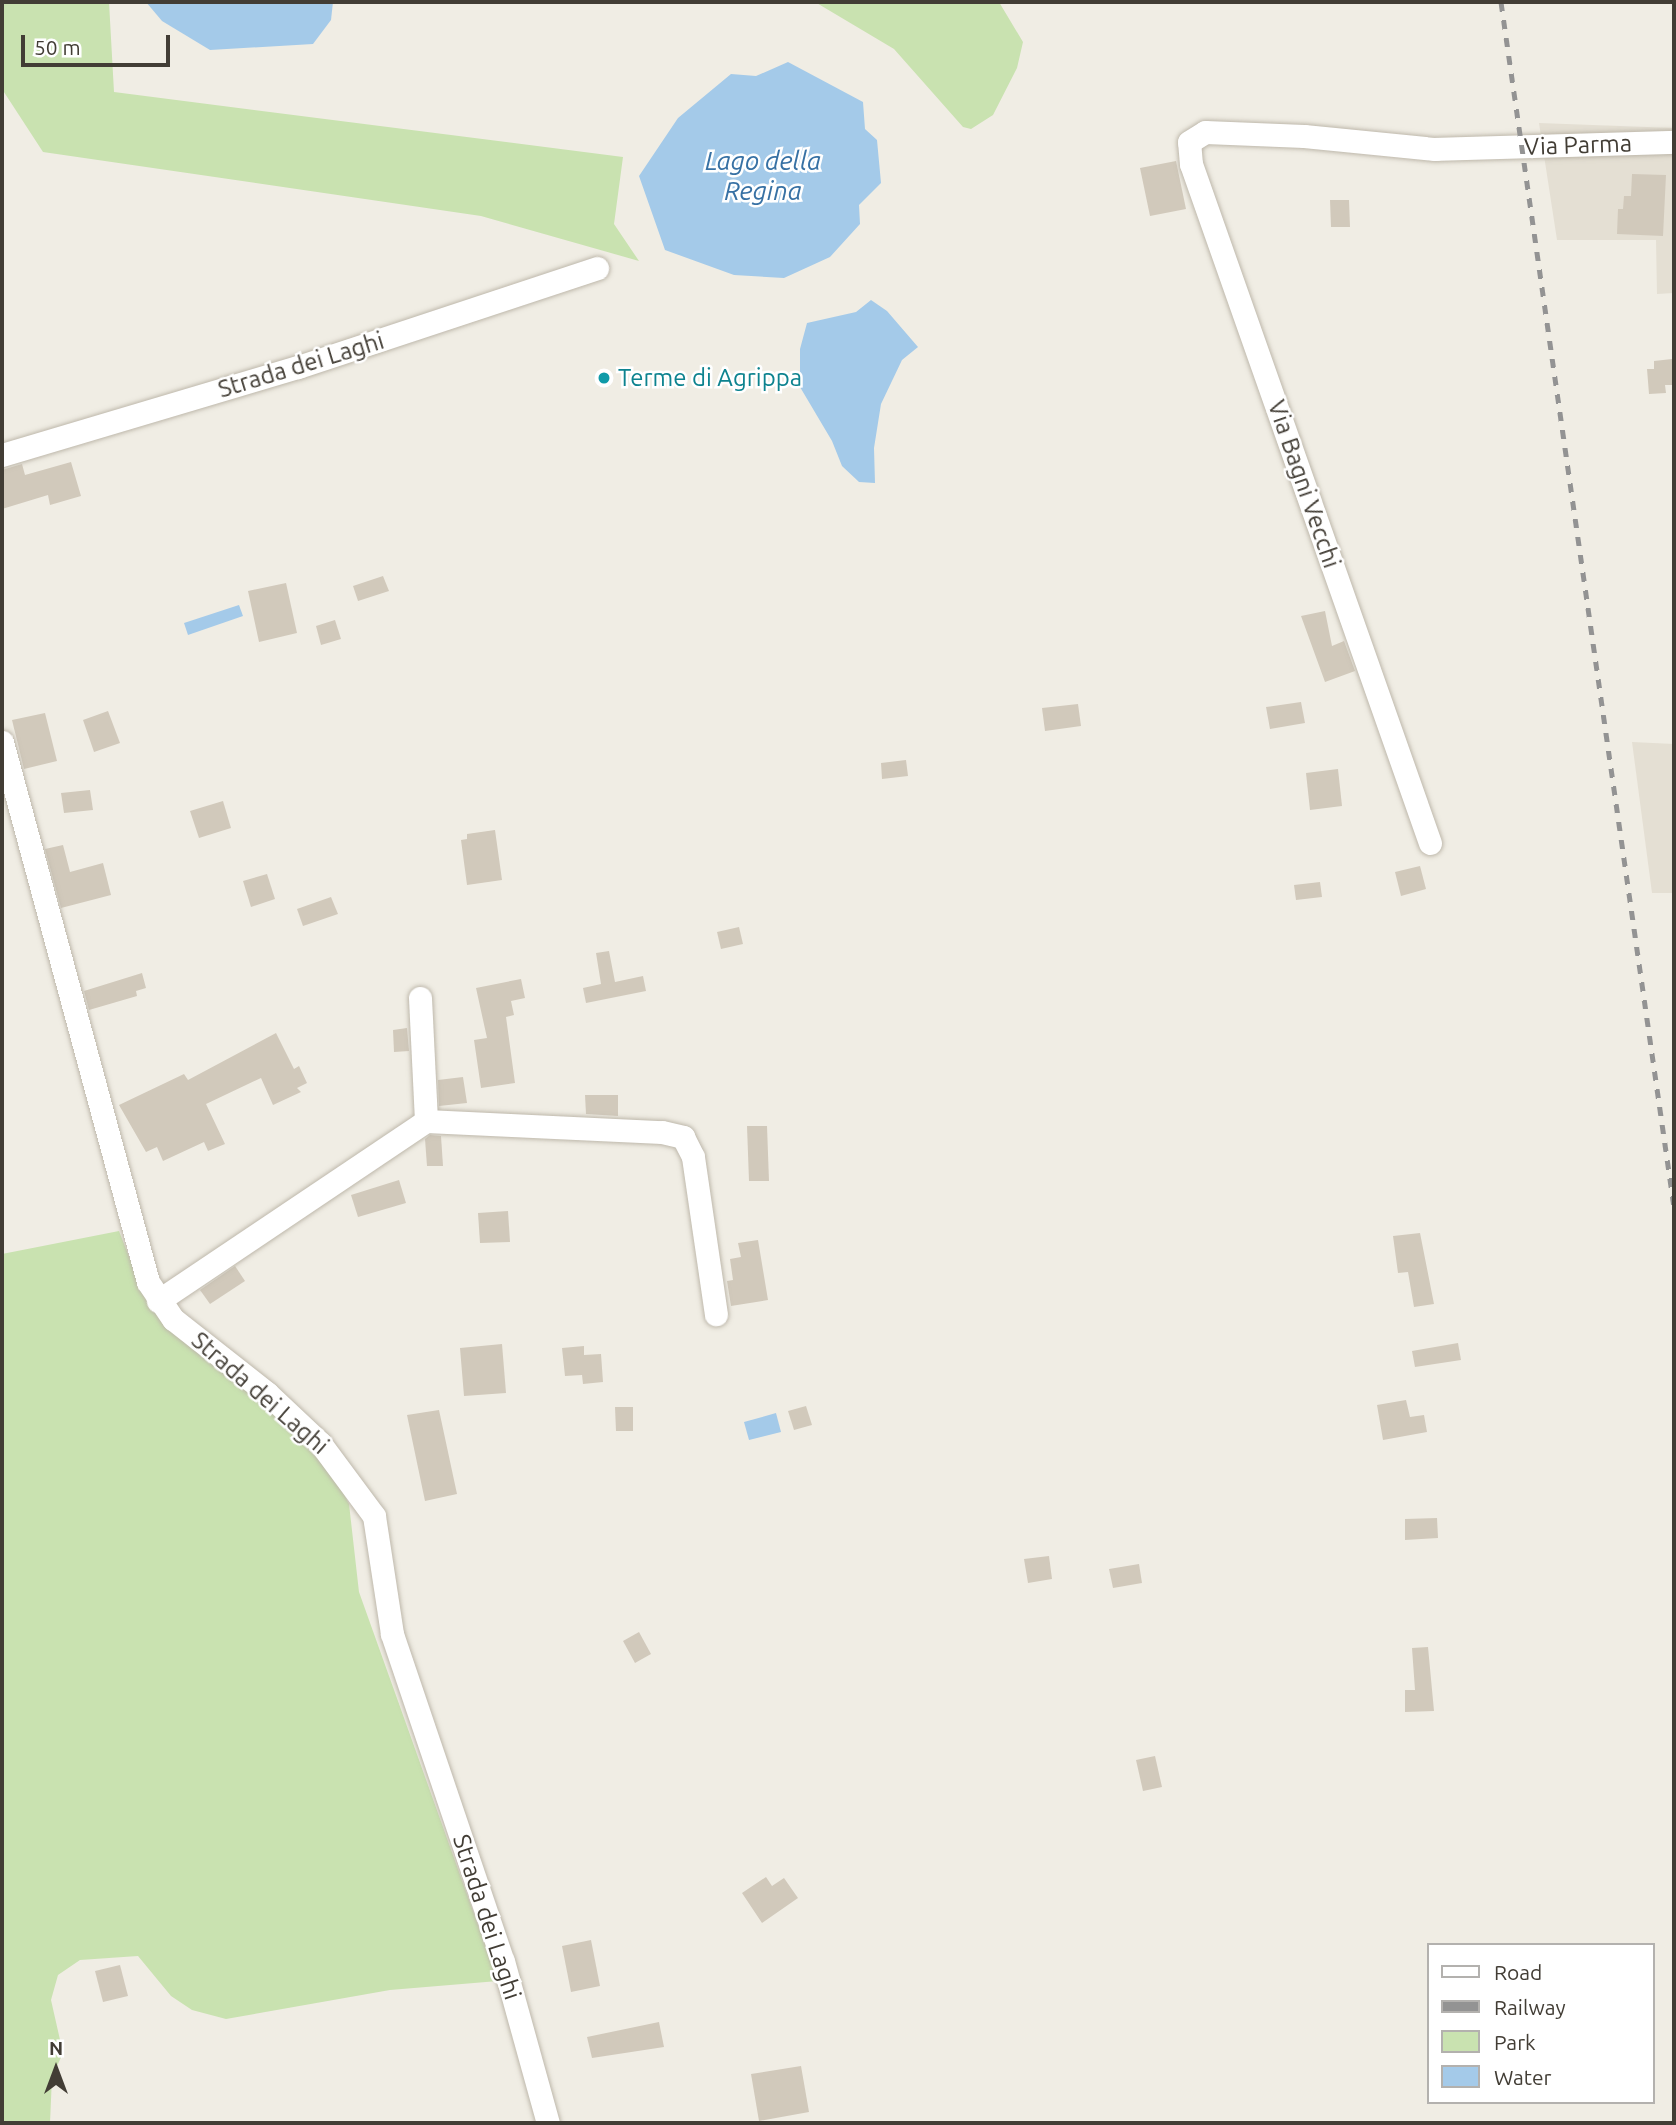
<!DOCTYPE html>
<html>
<head>
<meta charset="utf-8">
<style>
	body { margin:0 }
	#map { position:relative; width:1676px; height:2125px; overflow:hidden; background:#f0ede4; font-family:Ubuntu,sans-serif }
	div>[style] { position:absolute }
	[style*='--x'] { left:calc(var(--x)*1px); top:calc(var(--y)*1px); width:calc(var(--w)*1px); rotate:calc(var(--a)*1deg) }
	.residential>* { inset:0; background:#e4dfd3 }
	.green>* { inset:0; background:#c9e2b0 }
	.water>* { inset:0; background:#a4cae9 }
	.building>* { inset:0; background:#d1c9bb }
	.roads { filter:drop-shadow(0 0 2px #beb8ab) drop-shadow(0 0 2px #beb8ab) }
	.minor>* { height:23px; margin:-11.5px; padding:0 11.5px; transform-origin:11.5px; border-radius:11.5px; background:#fff }
	.rail>* { height:5px; margin-top:-2.5px; transform-origin:0; background:repeating-linear-gradient(90deg,#939393 0 9px,transparent 0 18px) }
	.dots>* { width:19px; height:19px; translate:-50% -50%; box-sizing:border-box; border:4px solid #fff; border-radius:50% }
	span { translate:-50% -50%; white-space:nowrap; text-align:center; line-height:1.15; -webkit-text-stroke:5px #fff; paint-order:stroke }
	.street-label { font-size:24px; color:#423d35 }
	.culture-label { font-size:24px; color:#0d838f }
	.left { translate:0 -50%; text-align:left }
	.water-label { font-size:26px; color:#3771a4; font-style:italic }
	.frame { position:absolute; inset:0; border:4px solid #423d35; pointer-events:none }
	.legend { position:absolute; left:1427px; top:1943px; width:228px; height:161px; box-sizing:border-box; background:#fff; border:2px solid #b3b1ae; margin:0; padding:9px 12px; list-style:none; font-size:21px; color:#423d35 }
	.legend li { display:flex; align-items:center; gap:14px; height:35px }
	.legend b { width:35px; border:2px solid #b3b1ae }
	.north { position:absolute; left:21px; top:2034px; width:70px; height:70px; -webkit-text-stroke:5px #fff; paint-order:stroke; rotate:0deg; font-size:19px; font-weight:700; line-height:28px; text-align:center; color:#423d35 }
	.north::after { content:''; display:block; margin:auto; width:24px; height:32px; background:#423d35; clip-path:polygon(50% 0,100% 100%,50% 72%,0 100%) }
	.scale { position:absolute; left:21px; top:35px; width:149px; height:32px; box-sizing:border-box; border:4px solid #423d35; border-top:0; padding-left:9px; font-size:21px; line-height:24px; white-space:nowrap; color:#423d35; -webkit-text-stroke:5px #fff; paint-order:stroke }
</style>
</head>
<body>
<div id="map">
	<div class="residential">
		<div style="clip-path:polygon(1539px 123px,1674px 128px,1674px 293px,1657px 294px,1656px 240px,1557px 240px)"></div>
		<div style="clip-path:polygon(1632px 742px,1674px 744px,1674px 893px,1652px 893px)"></div>
	</div>
	<div class="green">
		<div style="clip-path:polygon(2px 2px,109px 2px,114px 92px,623px 157px,614px 224px,639px 261px,481px 216px,43px 152px,2px 89px)"></div>
		<div style="clip-path:polygon(815px 2px,999px 2px,1023px 42px,1017px 68px,993px 115px,971px 129px,963px 127px,894px 49px)"></div>
		<div style="clip-path:polygon(119px 1231px,146px 1300px,292px 1430px,337px 1481px,349px 1504px,359px 1592px,498px 1981px,390px 1990px,226px 2019px,192px 2010px,171px 1996px,138px 1956px,80px 1960px,58px 1975px,51px 2000px,63px 2053px,52px 2077px,50px 2123px,2px 2123px,2px 1254px)"></div>
	</div>
	<div class="water">
		<div style="clip-path:polygon(146px 2px,333px 2px,331px 20px,313px 44px,210px 50px,162px 21px)"></div>
		<div style="clip-path:polygon(788px 62px,863px 102px,865px 129px,877px 140px,881px 183px,859px 205px,860px 224px,830px 257px,784px 278px,734px 275px,665px 250px,639px 176px,678px 118px,731px 74px,756px 76px)"></div>
		<div style="clip-path:polygon(871px 300px,887px 311px,918px 347px,902px 360px,881px 404px,874px 448px,875px 483px,859px 482px,842px 466px,832px 441px,800px 387px,800px 349px,807px 323px,856px 312px)"></div>
		<div style="clip-path:polygon(239px 605px,243px 616px,188px 635px,184px 623px)"></div>
		<div style="clip-path:polygon(776px 1413px,781px 1432px,749px 1440px,744px 1422px)"></div>
	</div>
	<div class="building">
		<div style="clip-path:polygon(1176px 161px,1186px 209px,1150px 216px,1140px 168px)"></div>
		<div style="clip-path:polygon(1632px 174px,1666px 175px,1663px 236px,1617px 234px,1618px 209px,1623px 209px,1624px 196px,1631px 196px)"></div>
		<div style="clip-path:polygon(1330px 200px,1349px 200px,1350px 227px,1331px 227px)"></div>
		<div style="clip-path:polygon(1672px 359px,1674px 385px,1665px 385px,1666px 393px,1649px 394px,1647px 369px,1654px 369px,1654px 361px)"></div>
		<div style="clip-path:polygon(71px 462px,81px 496px,50px 505px,48px 495px,2px 509px,2px 470px,22px 464px,25px 475px)"></div>
		<div style="clip-path:polygon(383px 576px,389px 591px,358px 601px,353px 586px)"></div>
		<div style="clip-path:polygon(286px 583px,297px 633px,259px 642px,248px 591px)"></div>
		<div style="clip-path:polygon(1325px 611px,1332px 646px,1344px 641px,1355px 671px,1325px 682px,1301px 616px)"></div>
		<div style="clip-path:polygon(335px 620px,341px 639px,321px 645px,316px 626px)"></div>
		<div style="clip-path:polygon(1301px 702px,1305px 723px,1270px 729px,1266px 707px)"></div>
		<div style="clip-path:polygon(1078px 704px,1081px 726px,1045px 731px,1042px 708px)"></div>
		<div style="clip-path:polygon(108px 711px,120px 743px,94px 752px,83px 720px)"></div>
		<div style="clip-path:polygon(45px 713px,57px 761px,24px 769px,12px 720px)"></div>
		<div style="clip-path:polygon(906px 760px,908px 776px,882px 779px,881px 763px)"></div>
		<div style="clip-path:polygon(1338px 769px,1342px 806px,1310px 810px,1306px 773px)"></div>
		<div style="clip-path:polygon(90px 790px,93px 810px,64px 813px,61px 793px)"></div>
		<div style="clip-path:polygon(223px 801px,231px 828px,199px 838px,190px 811px)"></div>
		<div style="clip-path:polygon(495px 830px,502px 880px,467px 885px,461px 840px,467px 839px,467px 834px)"></div>
		<div style="clip-path:polygon(63px 845px,70px 872px,103px 863px,111px 895px,61px 908px,45px 849px)"></div>
		<div style="clip-path:polygon(1420px 866px,1426px 889px,1401px 896px,1395px 872px)"></div>
		<div style="clip-path:polygon(267px 874px,275px 899px,251px 907px,243px 881px)"></div>
		<div style="clip-path:polygon(1320px 882px,1322px 897px,1296px 900px,1294px 885px)"></div>
		<div style="clip-path:polygon(331px 897px,338px 914px,303px 926px,297px 909px)"></div>
		<div style="clip-path:polygon(739px 927px,743px 944px,721px 949px,717px 932px)"></div>
		<div style="clip-path:polygon(609px 951px,615px 982px,643px 976px,646px 991px,586px 1003px,583px 988px,601px 984px,596px 953px)"></div>
		<div style="clip-path:polygon(142px 973px,146px 988px,136px 991px,137px 996px,89px 1010px,84px 991px)"></div>
		<div style="clip-path:polygon(521px 979px,525px 998px,511px 1001px,514px 1015px,506px 1017px,515px 1083px,481px 1088px,474px 1040px,487px 1038px,476px 988px)"></div>
		<div style="clip-path:polygon(407px 1028px,409px 1051px,394px 1052px,393px 1030px)"></div>
		<div style="clip-path:polygon(276px 1033px,294px 1069px,299px 1066px,307px 1083px,297px 1088px,301px 1092px,273px 1105px,261px 1078px,206px 1104px,225px 1144px,208px 1151px,204px 1142px,163px 1161px,157px 1147px,146px 1152px,119px 1105px,184px 1074px,188px 1080px)"></div>
		<div style="clip-path:polygon(463px 1077px,467px 1103px,439px 1106px,438px 1080px)"></div>
		<div style="clip-path:polygon(585px 1095px,618px 1095px,618px 1116px,586px 1114px)"></div>
		<div style="clip-path:polygon(747px 1126px,767px 1126px,769px 1181px,749px 1181px)"></div>
		<div style="clip-path:polygon(430px 1135px,441px 1136px,443px 1166px,427px 1166px,425px 1139px)"></div>
		<div style="clip-path:polygon(399px 1180px,406px 1203px,358px 1217px,351px 1195px)"></div>
		<div style="clip-path:polygon(508px 1211px,510px 1242px,480px 1243px,478px 1213px)"></div>
		<div style="clip-path:polygon(1420px 1233px,1434px 1304px,1414px 1307px,1408px 1272px,1398px 1273px,1393px 1236px)"></div>
		<div style="clip-path:polygon(758px 1240px,768px 1300px,731px 1306px,727px 1281px,733px 1280px,730px 1259px,741px 1257px,738px 1243px)"></div>
		<div style="clip-path:polygon(235px 1266px,245px 1281px,210px 1304px,200px 1290px)"></div>
		<div style="clip-path:polygon(1458px 1343px,1461px 1360px,1415px 1367px,1412px 1351px)"></div>
		<div style="clip-path:polygon(502px 1344px,506px 1393px,464px 1396px,460px 1348px)"></div>
		<div style="clip-path:polygon(584px 1346px,584px 1355px,601px 1354px,603px 1382px,583px 1384px,582px 1375px,565px 1376px,562px 1348px)"></div>
		<div style="clip-path:polygon(1406px 1400px,1410px 1417px,1424px 1415px,1427px 1432px,1383px 1440px,1377px 1405px)"></div>
		<div style="clip-path:polygon(806px 1406px,812px 1425px,794px 1430px,788px 1411px)"></div>
		<div style="clip-path:polygon(615px 1407px,633px 1407px,633px 1431px,616px 1431px)"></div>
		<div style="clip-path:polygon(439px 1410px,457px 1494px,425px 1501px,407px 1415px)"></div>
		<div style="clip-path:polygon(1437px 1518px,1438px 1538px,1405px 1540px,1405px 1519px)"></div>
		<div style="clip-path:polygon(1049px 1556px,1052px 1579px,1028px 1583px,1024px 1559px)"></div>
		<div style="clip-path:polygon(1139px 1564px,1142px 1583px,1113px 1588px,1109px 1569px)"></div>
		<div style="clip-path:polygon(639px 1632px,651px 1654px,635px 1663px,623px 1641px)"></div>
		<div style="clip-path:polygon(1428px 1647px,1434px 1711px,1405px 1712px,1405px 1690px,1415px 1690px,1412px 1648px)"></div>
		<div style="clip-path:polygon(1155px 1756px,1162px 1787px,1143px 1791px,1136px 1760px)"></div>
		<div style="clip-path:polygon(766px 1877px,772px 1886px,784px 1878px,798px 1898px,762px 1923px,742px 1893px)"></div>
		<div style="clip-path:polygon(591px 1940px,600px 1986px,571px 1992px,562px 1946px)"></div>
		<div style="clip-path:polygon(120px 1965px,128px 1996px,103px 2002px,95px 1971px)"></div>
		<div style="clip-path:polygon(659px 2022px,664px 2047px,592px 2058px,587px 2037px)"></div>
		<div style="clip-path:polygon(801px 2066px,809px 2112px,759px 2121px,751px 2074px)"></div>
	</div>
	<div class="roads">
		<div class="minor">
			<div style="--x:2;--y:455;--w:309;--a:-16.6"></div>
			<div style="--x:298;--y:367;--w:315;--a:-18.3"></div>
			<div style="--x:2;--y:742;--w:559;--a:74.87"></div>
			<div style="--x:148;--y:1282;--w:45;--a:56"></div>
			<div style="--x:173;--y:1319;--w:120;--a:38.2"></div>
			<div style="--x:267;--y:1393;--w:73;--a:43.3"></div>
			<div style="--x:320;--y:1443;--w:91;--a:53.5"></div>
			<div style="--x:374;--y:1516;--w:119;--a:81.3"></div>
			<div style="--x:392;--y:1634;--w:345;--a:71.3"></div>
			<div style="--x:503;--y:1961;--w:168;--a:74.5"></div>
			<div style="--x:1430;--y:843;--w:720;--a:-109.39"></div>
			<div style="--x:1191;--y:164;--w:22;--a:-95"></div>
			<div style="--x:1189;--y:142;--w:19;--a:-32"></div>
			<div style="--x:1205;--y:132;--w:99;--a:2.3"></div>
			<div style="--x:1304;--y:136;--w:132;--a:5.7"></div>
			<div style="--x:1435;--y:149;--w:239;--a:-1.7"></div>
			<div style="--x:420;--y:998;--w:123;--a:87.2"></div>
			<div style="--x:158;--y:1301;--w:323;--a:-33.9"></div>
			<div style="--x:426;--y:1121;--w:236;--a:2.7"></div>
			<div style="--x:662;--y:1132;--w:22;--a:13"></div>
			<div style="--x:683;--y:1137;--w:22;--a:63"></div>
			<div style="--x:693;--y:1157;--w:159;--a:81.7"></div>
		</div>
	</div>
	<div class="rail">
		<div style="--x:1501;--y:2;--w:1217;--a:81.83"></div>
	</div>
	<div class="dots">
		<div style="left:604px;top:378px;background:#0f9aa8"></div>
	</div>
	<div class="street-label">
		<span style="left:1578px;top:145px;rotate:-2deg">Via Parma</span>
		<span style="left:301px;top:365px;rotate:-17deg">Strada dei Laghi</span>
		<span style="left:1304px;top:484px;rotate:71deg">Via Bagni Vecchi</span>
		<span style="left:260px;top:1393px;rotate:41deg">Strada dei Laghi</span>
		<span style="left:487px;top:1917px;rotate:72deg">Strada dei Laghi</span>
	</div>
	<div class="culture-label">
		<span class="left" style="left:618px;top:378px">Terme di Agrippa</span>
	</div>
	<div class="water-label">
		<span style="left:763px;top:176px">Lago della<br>Regina</span>
	</div>
	<div class="frame"></div>
	<ul class="legend">
	<li><b style="height:9px;background:#fff"></b>Road</li>
	<li><b style="height:9px;background:#939393"></b>Railway</li>
	<li><b style="height:19px;background:#c9e2b0"></b>Park</li>
	<li><b style="height:19px;background:#a4cae9"></b>Water</li>
	</ul>
	<div class="north">N</div>
	<div class="scale">50 m</div>
</div>
</body>
</html>
